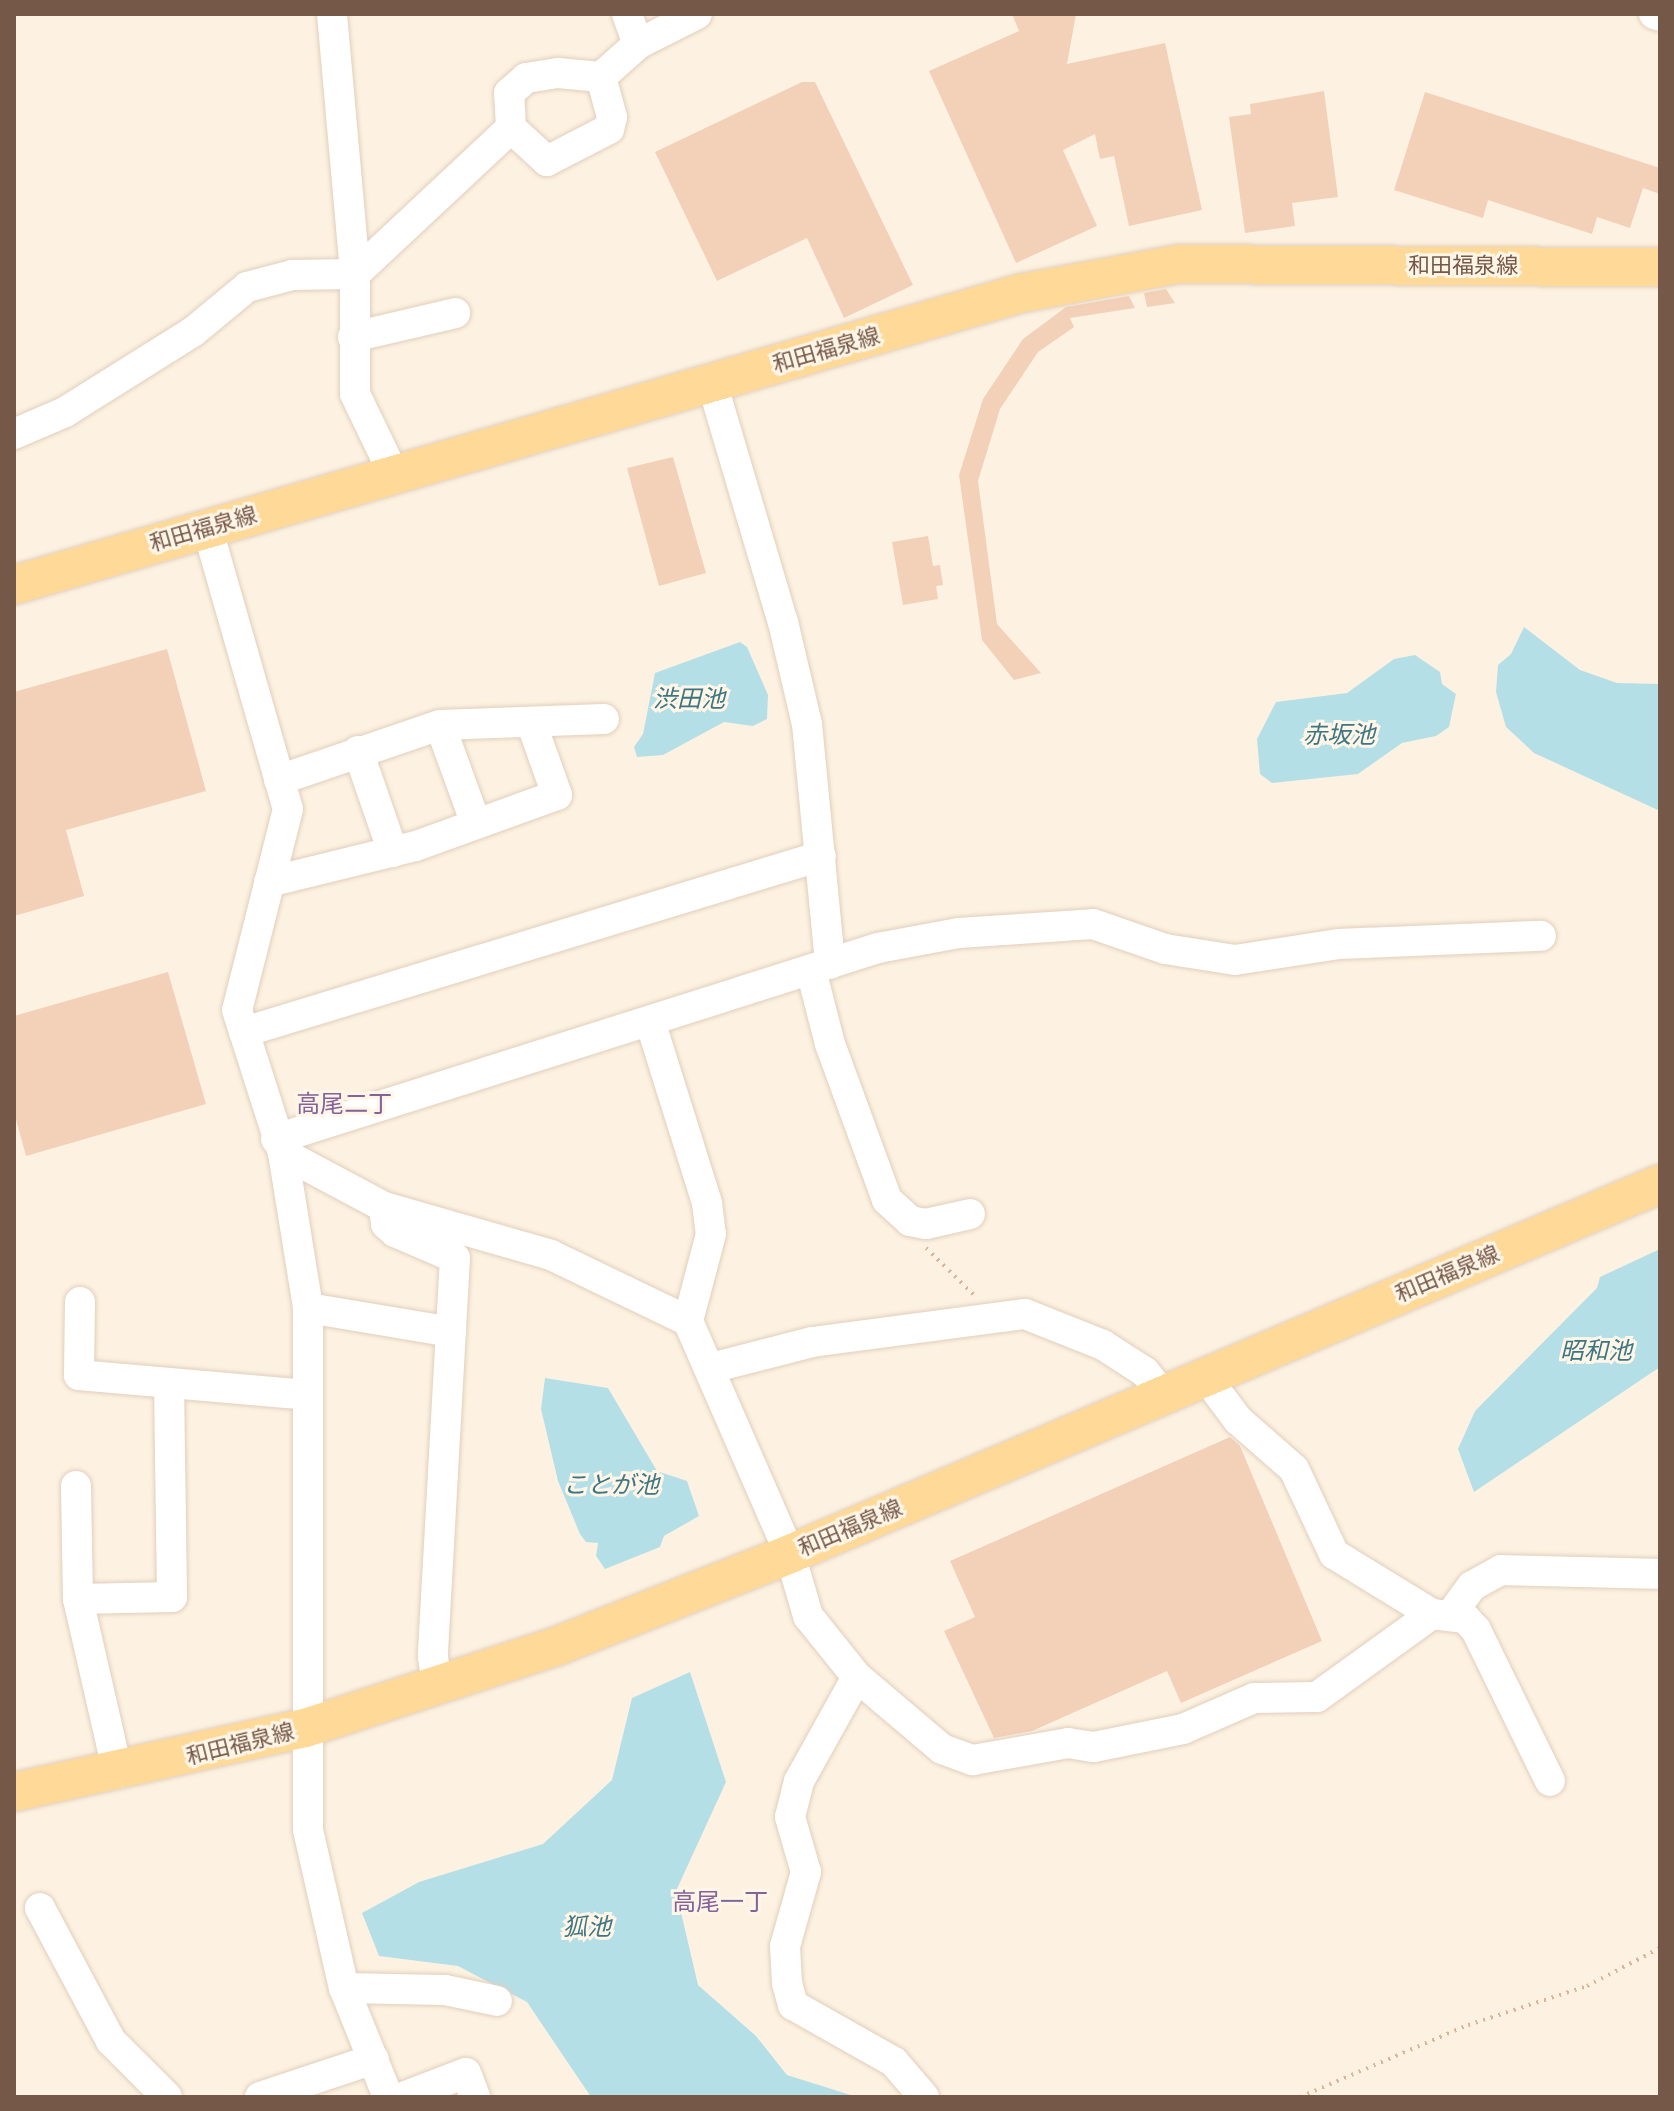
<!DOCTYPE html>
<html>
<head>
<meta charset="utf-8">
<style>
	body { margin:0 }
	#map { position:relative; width:1674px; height:2111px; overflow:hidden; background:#fdf2e1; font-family:"Fira Sans Condensed","Noto Sans JP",sans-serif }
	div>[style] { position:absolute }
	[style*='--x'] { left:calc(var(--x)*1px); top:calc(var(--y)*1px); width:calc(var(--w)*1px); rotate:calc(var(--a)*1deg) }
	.water>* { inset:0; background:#b5dfe7 }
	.building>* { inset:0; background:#f3d0b8 }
	.path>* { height:4px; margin-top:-2px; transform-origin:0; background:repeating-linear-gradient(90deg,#d8b49b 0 2px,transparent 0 8px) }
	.roads { filter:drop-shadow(0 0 2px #e1cfbd) drop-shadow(0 0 2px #e1cfbd) }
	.minor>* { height:30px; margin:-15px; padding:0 15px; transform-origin:15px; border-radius:15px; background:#fff }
	.major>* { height:38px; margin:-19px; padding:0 19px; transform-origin:19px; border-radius:19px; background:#fed997 }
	span { translate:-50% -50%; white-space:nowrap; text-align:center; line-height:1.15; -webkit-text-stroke:6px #fff6e8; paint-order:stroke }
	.street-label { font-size:22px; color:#755847 }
	.water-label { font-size:24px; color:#3d7682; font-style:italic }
	.neighbourhood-label { font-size:24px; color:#876299 }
	.frame { position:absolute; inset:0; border:16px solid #755847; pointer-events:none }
</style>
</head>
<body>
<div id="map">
	<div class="water">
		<div style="clip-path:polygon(1524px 627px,1580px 670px,1617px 683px,1660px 684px,1660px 811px,1534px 753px,1506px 727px,1496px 692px,1498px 665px,1511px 654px)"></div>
		<div style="clip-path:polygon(740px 642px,747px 647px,768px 695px,767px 719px,753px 726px,724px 722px,663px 755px,637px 757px,634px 747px,643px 734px,655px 673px)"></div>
		<div style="clip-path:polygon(1415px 655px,1440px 672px,1442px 684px,1456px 694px,1449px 727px,1436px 736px,1402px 743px,1358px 774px,1272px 783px,1260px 774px,1257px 739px,1276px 702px,1347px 693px,1394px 659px)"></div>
		<div style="clip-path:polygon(1660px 1249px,1660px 1367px,1474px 1492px,1458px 1449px,1475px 1411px,1597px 1288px,1600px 1277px)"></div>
		<div style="clip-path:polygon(545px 1378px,608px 1388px,657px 1471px,687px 1481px,699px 1516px,664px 1536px,660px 1547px,605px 1569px,596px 1556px,598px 1543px,586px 1542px,580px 1534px,558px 1481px,541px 1409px)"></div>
		<div style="clip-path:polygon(690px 1672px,726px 1782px,676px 1891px,698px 1985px,756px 2036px,787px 2075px,857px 2097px,591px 2097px,527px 2002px,458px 1966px,379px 1956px,362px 1913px,419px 1882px,543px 1844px,612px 1780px,632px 1698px)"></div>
	</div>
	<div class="building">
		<div style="clip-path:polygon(1012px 14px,1076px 14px,1067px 64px,1165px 43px,1202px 210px,1129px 226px,1114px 156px,1100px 159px,1095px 134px,1063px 150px,1097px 226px,1016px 263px,929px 71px,1019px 31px)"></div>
		<div style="clip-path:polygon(802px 82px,815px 82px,913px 285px,844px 318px,807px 238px,717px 281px,655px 152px)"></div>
		<div style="clip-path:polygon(1324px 91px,1338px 197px,1292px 203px,1295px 226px,1245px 233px,1229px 117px,1251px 114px,1250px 104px)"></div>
		<div style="clip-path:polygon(1425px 92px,1660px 168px,1660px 194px,1643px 188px,1630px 228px,1597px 217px,1592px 234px,1488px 200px,1483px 218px,1394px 190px)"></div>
		<div style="clip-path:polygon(1166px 289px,1175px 303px,1147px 307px,1144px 293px)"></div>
		<div style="clip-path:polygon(1129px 296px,1135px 308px,1070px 318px,1074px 327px,1038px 352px,1000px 409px,978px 481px,997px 624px,1041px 673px,1014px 680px,982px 640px,959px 475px,983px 399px,1023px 339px,1066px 307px)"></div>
		<div style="clip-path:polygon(673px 457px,706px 573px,659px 586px,627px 468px)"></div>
		<div style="clip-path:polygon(928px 536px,933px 566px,940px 565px,943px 585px,936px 586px,938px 599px,903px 605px,892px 542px)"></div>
		<div style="clip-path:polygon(167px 649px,206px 791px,66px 830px,84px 896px,14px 916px,14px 692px)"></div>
		<div style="clip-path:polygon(168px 972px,206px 1104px,26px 1156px,14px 1112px,14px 1016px)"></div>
		<div style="clip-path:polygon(1230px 1437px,1240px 1446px,1322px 1641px,1181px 1703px,1167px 1671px,1032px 1731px,994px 1738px,944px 1631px,975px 1617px,950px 1561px)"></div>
	</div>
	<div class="path">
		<div style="--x:926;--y:1248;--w:67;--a:44.4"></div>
		<div style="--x:1300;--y:2097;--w:183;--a:-23.2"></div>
		<div style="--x:1468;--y:2025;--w:125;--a:-18.1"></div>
		<div style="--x:1587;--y:1986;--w:82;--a:-27.5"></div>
	</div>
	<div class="roads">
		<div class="minor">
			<div style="--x:332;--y:14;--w:261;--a:84.9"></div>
			<div style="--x:355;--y:274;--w:120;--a:90"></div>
			<div style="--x:355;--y:394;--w:90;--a:64.3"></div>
			<div style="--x:627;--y:14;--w:32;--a:70"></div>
			<div style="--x:1654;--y:14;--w:6;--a:18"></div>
			<div style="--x:511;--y:128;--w:49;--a:42.5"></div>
			<div style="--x:547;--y:161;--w:70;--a:-27.3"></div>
			<div style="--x:609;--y:129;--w:12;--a:-76"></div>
			<div style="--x:612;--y:117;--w:41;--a:-105.4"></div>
			<div style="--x:353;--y:337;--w:105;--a:-13.2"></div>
			<div style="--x:712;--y:383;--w:249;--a:73.5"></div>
			<div style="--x:783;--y:622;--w:105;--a:76.8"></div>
			<div style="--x:807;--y:724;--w:241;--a:84.5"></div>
			<div style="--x:14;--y:434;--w:56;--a:-23.3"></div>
			<div style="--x:65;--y:412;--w:152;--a:-32.1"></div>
			<div style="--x:194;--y:331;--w:69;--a:-39.7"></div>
			<div style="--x:247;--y:287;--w:47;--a:-14.9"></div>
			<div style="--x:292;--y:275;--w:63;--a:-0.9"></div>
			<div style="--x:355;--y:274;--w:214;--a:-43.1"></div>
			<div style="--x:511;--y:128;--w:35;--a:-93"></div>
			<div style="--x:509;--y:93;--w:23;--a:-41"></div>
			<div style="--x:526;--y:78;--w:32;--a:-9"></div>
			<div style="--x:558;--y:73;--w:43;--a:5.3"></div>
			<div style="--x:601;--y:77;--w:50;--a:-41.7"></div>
			<div style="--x:638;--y:44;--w:66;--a:-27"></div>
			<div style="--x:207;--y:527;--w:293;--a:74"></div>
			<div style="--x:288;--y:809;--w:207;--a:104.2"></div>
			<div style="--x:237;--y:1010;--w:150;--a:72.2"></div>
			<div style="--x:283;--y:1153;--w:157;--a:80.8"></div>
			<div style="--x:308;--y:1308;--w:522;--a:90"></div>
			<div style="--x:308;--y:1830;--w:162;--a:77.2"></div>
			<div style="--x:344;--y:1988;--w:118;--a:68"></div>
			<div style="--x:440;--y:725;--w:105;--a:70"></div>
			<div style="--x:358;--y:751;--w:107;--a:70.9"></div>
			<div style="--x:279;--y:780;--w:170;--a:-18.9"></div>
			<div style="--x:440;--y:725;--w:164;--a:-2.1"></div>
			<div style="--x:269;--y:882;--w:151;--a:-13.8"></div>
			<div style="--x:416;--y:846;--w:150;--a:-19.9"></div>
			<div style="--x:557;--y:795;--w:77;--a:-109.6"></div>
			<div style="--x:811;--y:970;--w:76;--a:75.6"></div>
			<div style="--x:830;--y:1044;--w:166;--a:69.9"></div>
			<div style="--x:887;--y:1200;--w:31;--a:42"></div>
			<div style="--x:910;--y:1221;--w:16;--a:11"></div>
			<div style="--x:926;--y:1224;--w:45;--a:-12.8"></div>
			<div style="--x:650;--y:1021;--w:191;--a:72.6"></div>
			<div style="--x:707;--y:1203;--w:31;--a:83"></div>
			<div style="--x:711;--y:1234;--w:90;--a:104.8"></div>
			<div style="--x:244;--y:1032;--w:603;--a:-16.96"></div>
			<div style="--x:276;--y:1139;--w:632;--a:-17.6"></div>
			<div style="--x:878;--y:948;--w:82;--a:-10.5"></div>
			<div style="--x:959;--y:933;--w:134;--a:-3.8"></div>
			<div style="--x:1093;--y:924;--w:76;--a:19.1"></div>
			<div style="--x:1165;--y:949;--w:71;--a:8.9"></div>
			<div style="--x:1235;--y:960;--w:104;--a:-8.8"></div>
			<div style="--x:1338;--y:944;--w:203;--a:-2.3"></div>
			<div style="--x:283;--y:1153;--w:115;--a:28.1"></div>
			<div style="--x:384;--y:1207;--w:174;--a:16"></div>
			<div style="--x:551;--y:1255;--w:152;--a:25.7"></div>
			<div style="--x:688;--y:1321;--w:254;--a:66.4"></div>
			<div style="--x:790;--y:1554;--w:65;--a:73.8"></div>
			<div style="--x:808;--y:1616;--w:78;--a:51.2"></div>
			<div style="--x:857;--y:1677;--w:111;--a:40.3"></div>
			<div style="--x:942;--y:1749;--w:33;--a:20"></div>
			<div style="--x:973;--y:1760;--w:97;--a:-10.1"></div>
			<div style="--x:1068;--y:1743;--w:26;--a:9"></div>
			<div style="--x:1094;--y:1747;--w:91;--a:-11.4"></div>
			<div style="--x:1183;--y:1729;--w:77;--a:-23.6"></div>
			<div style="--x:1254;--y:1698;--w:63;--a:-0.9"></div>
			<div style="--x:1317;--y:1697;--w:142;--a:-35.8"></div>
			<div style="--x:384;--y:1207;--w:17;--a:83"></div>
			<div style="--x:386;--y:1224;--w:12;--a:42"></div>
			<div style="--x:395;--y:1232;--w:65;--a:23.4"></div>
			<div style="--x:455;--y:1258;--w:399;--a:93.2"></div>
			<div style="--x:433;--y:1656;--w:33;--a:83"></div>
			<div style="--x:80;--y:1302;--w:73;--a:90.8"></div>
			<div style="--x:79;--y:1375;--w:228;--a:5"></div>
			<div style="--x:308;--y:1308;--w:145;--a:9.5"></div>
			<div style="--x:711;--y:1368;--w:104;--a:-14.4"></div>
			<div style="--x:812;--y:1342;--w:215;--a:-7.5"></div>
			<div style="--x:1025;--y:1314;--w:84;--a:21.7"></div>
			<div style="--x:1103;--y:1345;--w:50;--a:32.7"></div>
			<div style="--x:1145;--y:1372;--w:28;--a:52"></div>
			<div style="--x:1205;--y:1376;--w:55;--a:53.1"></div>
			<div style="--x:1238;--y:1420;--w:74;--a:41.2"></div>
			<div style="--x:1294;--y:1469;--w:94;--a:64.8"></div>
			<div style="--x:1334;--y:1554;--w:115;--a:31.5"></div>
			<div style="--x:1432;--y:1614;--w:33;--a:7"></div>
			<div style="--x:1465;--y:1618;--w:16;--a:47"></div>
			<div style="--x:1476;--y:1630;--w:168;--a:63.9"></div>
			<div style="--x:76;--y:1486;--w:113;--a:89"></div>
			<div style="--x:78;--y:1599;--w:179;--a:77.1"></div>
			<div style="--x:78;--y:1599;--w:94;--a:-1.2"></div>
			<div style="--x:172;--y:1597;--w:214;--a:-90.8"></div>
			<div style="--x:1450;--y:1616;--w:37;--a:-54"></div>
			<div style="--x:1472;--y:1586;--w:33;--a:-29"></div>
			<div style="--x:1501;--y:1570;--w:159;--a:1.4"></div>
			<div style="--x:857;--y:1677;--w:119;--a:119.1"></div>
			<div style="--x:799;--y:1781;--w:37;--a:104"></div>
			<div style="--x:790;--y:1817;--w:57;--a:73.8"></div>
			<div style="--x:806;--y:1872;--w:77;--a:105.8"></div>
			<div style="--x:785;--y:1946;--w:37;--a:87"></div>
			<div style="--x:787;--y:1983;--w:23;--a:75"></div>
			<div style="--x:793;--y:2005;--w:116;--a:29.4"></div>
			<div style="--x:894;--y:2062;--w:46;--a:49.4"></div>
			<div style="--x:40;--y:1908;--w:151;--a:61.9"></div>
			<div style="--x:111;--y:2041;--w:79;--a:45"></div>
			<div style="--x:344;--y:1988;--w:101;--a:1.1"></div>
			<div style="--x:445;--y:1990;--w:53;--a:11.9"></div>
			<div style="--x:260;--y:2097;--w:120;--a:-18.4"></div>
			<div style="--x:403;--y:2097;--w:67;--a:-20.9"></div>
			<div style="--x:466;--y:2073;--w:26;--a:69"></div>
		</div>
		<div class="major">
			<div style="--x:14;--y:585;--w:1049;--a:-16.16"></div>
			<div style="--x:1022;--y:293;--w:160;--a:-10.5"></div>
			<div style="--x:1179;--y:264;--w:481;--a:0.4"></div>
			<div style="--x:14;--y:1792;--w:298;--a:-12.4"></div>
			<div style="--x:305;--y:1728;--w:265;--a:-18"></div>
			<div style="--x:557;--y:1646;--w:251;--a:-21.5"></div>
			<div style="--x:790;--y:1554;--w:945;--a:-23.04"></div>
		</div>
	</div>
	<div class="street-label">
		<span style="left:1463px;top:266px">和田福泉線</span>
		<span style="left:826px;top:350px;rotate:-16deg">和田福泉線</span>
		<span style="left:203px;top:529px;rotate:-16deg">和田福泉線</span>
		<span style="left:1447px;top:1274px;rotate:-23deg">和田福泉線</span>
		<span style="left:850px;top:1528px;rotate:-23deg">和田福泉線</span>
		<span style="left:240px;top:1744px;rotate:-14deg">和田福泉線</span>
	</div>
	<div class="water-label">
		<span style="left:689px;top:700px">渋田池</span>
		<span style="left:1339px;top:736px">赤坂池</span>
		<span style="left:1596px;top:1352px">昭和池</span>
		<span style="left:611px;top:1486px">ことが池</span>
		<span style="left:587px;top:1928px">狐池</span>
	</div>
	<div class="neighbourhood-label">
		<span style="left:344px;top:1105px">高尾二丁</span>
		<span style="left:720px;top:1903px">高尾一丁</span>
	</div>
	<div class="frame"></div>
</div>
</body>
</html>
